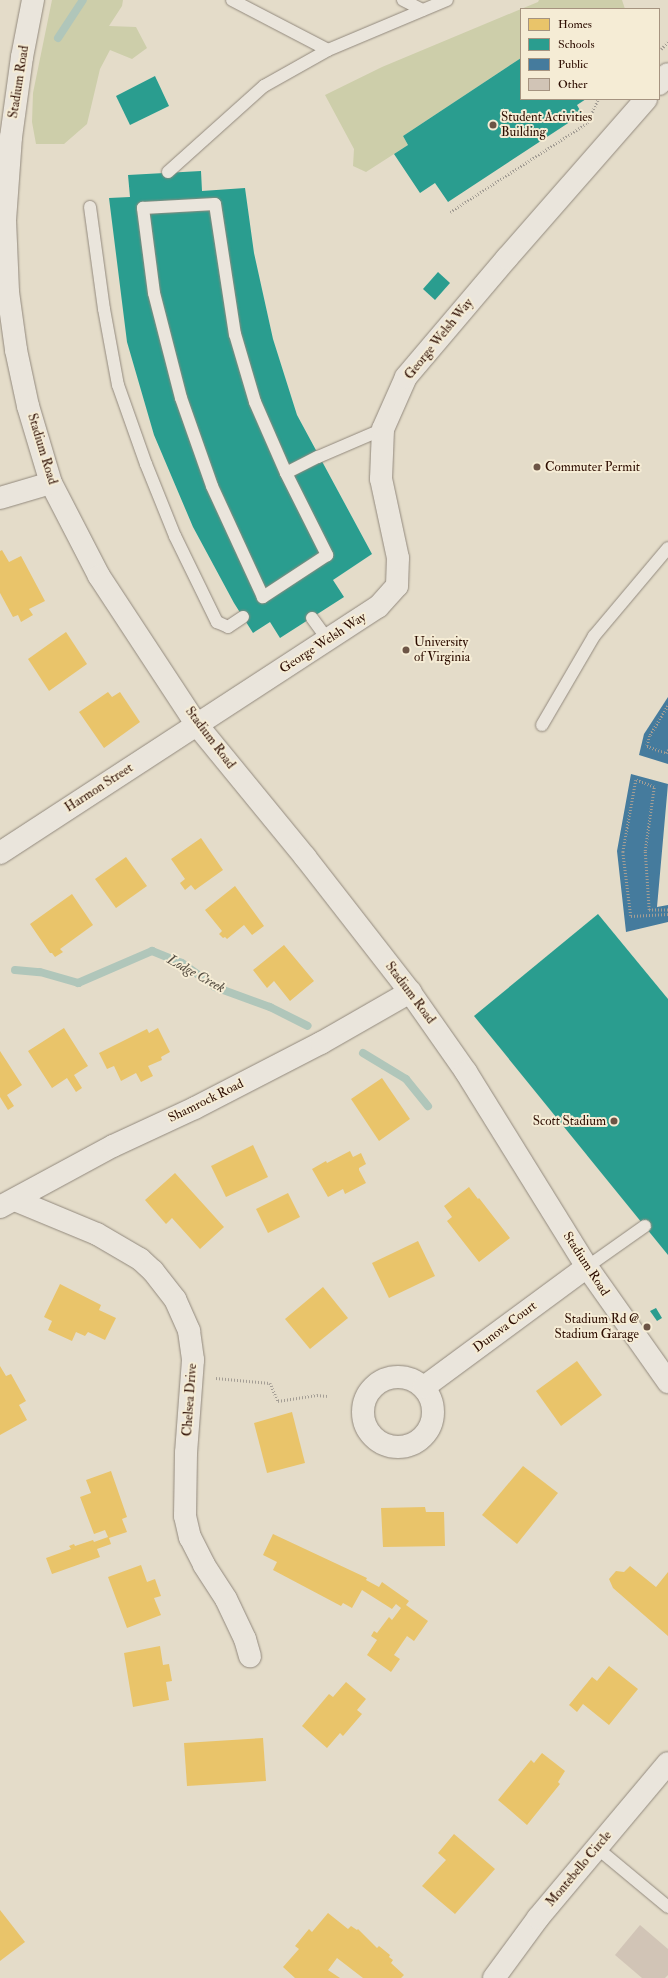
<!DOCTYPE html>
<html>
<head>
<meta charset="utf-8">
<style>
	body { margin:0 }
	#map { position:relative; width:668px; height:1978px; overflow:hidden; background:#e4dcc9; font-family:"IM FELL Double Pica",serif }
	div>[style] { position:absolute }
	[style*='--x'] { left:calc(var(--x)*1px); top:calc(var(--y)*1px); width:calc(var(--w)*1px); rotate:calc(var(--a)*1deg) }
	.green>* { inset:0; background:#cdceaa }
	.homes>* { inset:0; background:#e9c46a }
	.schools>* { inset:0; background:#2a9d8f }
	.public>* { inset:0; background:#457b9d }
	.stream>* { height:8px; margin:-4px; padding:0 4px; transform-origin:4px; border-radius:4px; background:#b0c6ba }
	.building>* { inset:0; background:#d1c4b6 }
	.path>* { height:2.5px; margin-top:-1.25px; transform-origin:0; background:repeating-linear-gradient(90deg,#a49e95 0 1px,transparent 0 3px) }
	.roads { filter:drop-shadow(0 0 1px #92897d) drop-shadow(0 0 1px #92897d) }
	.lane>* { height:12px; margin:-6px; padding:0 6px; transform-origin:6px; border-radius:6px; background:#eae5dc }
	.street>* { height:22px; margin:-11px; padding:0 11px; transform-origin:11px; border-radius:11px; background:#eae5dc }
	.street>.ring { margin:-11px; padding:0; box-sizing:content-box; background:none; border:22px solid #eae5dc; border-radius:50% }
	.dots>* { width:11px; height:11px; translate:-50% -50%; box-sizing:border-box; border:2px solid #f5ecd5; border-radius:50% }
	span { translate:-50% -50%; white-space:nowrap; text-align:center; line-height:1.15; -webkit-text-stroke:4px #f5ecd5; paint-order:stroke }
	.street-label { font-size:13px; color:#2d0d00 }
	.poi-label { font-size:13px; color:#2d0d00 }
	.left { translate:0 -50%; text-align:left }
	.right { translate:-100% -50%; text-align:right }
	.water-label { font-size:14px; color:#534b3f; font-style:italic }
	.legend { position:absolute; left:520px; top:8px; width:140px; height:92px; box-sizing:border-box; background:#f5ecd5; border:1px solid #a59380; margin:0; padding:5px 7px; list-style:none; font-size:12px; color:#2d0d00 }
	.legend li { display:flex; align-items:center; gap:8px; height:20px }
	.legend b { width:20px; border:1px solid #a59380 }
</style>
</head>
<body>
<div id="map">
	<div class="green">
		<div style="clip-path:polygon(52px 0,123px 0,122px 6px,109px 26px,136px 27px,147px 48px,132px 59px,110px 50px,100px 69px,87px 124px,64px 144px,36px 144px,32px 122px,33px 93px)"></div>
		<div style="clip-path:polygon(539px 0,622px 0,625px 9px,521px 9px,538px 2px)"></div>
		<div style="clip-path:polygon(521px 9px,521px 58px,403px 136px,408px 145px,366px 172px,353px 166px,354px 149px,325px 95px,382px 67px)"></div>
	</div>
	<div class="homes">
		<div style="clip-path:polygon(2px 550px,9px 562px,21px 556px,45px 601px,29px 609px,33px 615px,21px 622px,18px 615px,13px 617px,0 593px,0 551px)"></div>
		<div style="clip-path:polygon(66px 632px,87px 664px,49px 691px,28px 659px)"></div>
		<div style="clip-path:polygon(108px 692px,112px 697px,120px 692px,140px 722px,104px 748px,79px 712px)"></div>
		<div style="clip-path:polygon(201px 838px,223px 870px,195px 890px,191px 885px,185px 890px,180px 883px,185px 879px,171px 859px)"></div>
		<div style="clip-path:polygon(126px 857px,147px 886px,116px 908px,95px 879px)"></div>
		<div style="clip-path:polygon(235px 886px,264px 926px,252px 935px,244px 925px,227px 939px,225px 937px,223px 938px,219px 934px,222px 931px,205px 910px)"></div>
		<div style="clip-path:polygon(72px 894px,93px 925px,60px 949px,63px 952px,55px 957px,52px 953px,50px 953px,30px 924px)"></div>
		<div style="clip-path:polygon(284px 945px,314px 981px,290px 1001px,274px 981px,267px 988px,253px 970px)"></div>
		<div style="clip-path:polygon(64px 1028px,88px 1066px,74px 1075px,82px 1088px,76px 1092px,67px 1078px,52px 1088px,28px 1051px)"></div>
		<div style="clip-path:polygon(158px 1028px,170px 1052px,161px 1057px,162px 1060px,148px 1066px,153px 1076px,141px 1082px,136px 1073px,121px 1081px,114px 1066px,107px 1069px,99px 1053px,147px 1029px,149px 1033px)"></div>
		<div style="clip-path:polygon(0 1051px,22px 1085px,7px 1095px,14px 1106px,8px 1110px,0 1097px)"></div>
		<div style="clip-path:polygon(382px 1078px,410px 1119px,379px 1141px,351px 1099px)"></div>
		<div style="clip-path:polygon(253px 1145px,268px 1177px,226px 1197px,211px 1166px)"></div>
		<div style="clip-path:polygon(350px 1151px,353px 1157px,361px 1153px,366px 1164px,359px 1168px,359px 1170px,366px 1183px,345px 1194px,343px 1189px,328px 1197px,312px 1169px,326px 1161px,327px 1163px)"></div>
		<div style="clip-path:polygon(175px 1173px,224px 1227px,200px 1249px,172px 1218px,166px 1224px,145px 1200px)"></div>
		<div style="clip-path:polygon(469px 1187px,478px 1199px,479px 1198px,510px 1238px,479px 1262px,447px 1221px,452px 1217px,444px 1206px)"></div>
		<div style="clip-path:polygon(288px 1193px,300px 1217px,268px 1233px,256px 1209px)"></div>
		<div style="clip-path:polygon(418px 1241px,435px 1276px,389px 1298px,372px 1263px)"></div>
		<div style="clip-path:polygon(60px 1284px,101px 1305px,99px 1310px,116px 1318px,105px 1340px,88px 1332px,85px 1336px,76px 1332px,72px 1341px,48px 1330px,52px 1321px,44px 1317px)"></div>
		<div style="clip-path:polygon(323px 1287px,348px 1318px,310px 1349px,285px 1319px)"></div>
		<div style="clip-path:polygon(577px 1361px,602px 1395px,561px 1426px,536px 1391px)"></div>
		<div style="clip-path:polygon(0 1366px,6px 1376px,11px 1374px,26px 1401px,19px 1405px,27px 1420px,0 1435px)"></div>
		<div style="clip-path:polygon(292px 1412px,305px 1463px,267px 1473px,254px 1423px)"></div>
		<div style="clip-path:polygon(523px 1466px,558px 1493px,517px 1544px,482px 1515px)"></div>
		<div style="clip-path:polygon(111px 1471px,127px 1517px,122px 1519px,127px 1532px,109px 1538px,111px 1544px,97px 1549px,100px 1557px,52px 1574px,46px 1558px,71px 1549px,69px 1546px,74px 1544px,75px 1546px,93px 1540px,94px 1542px,108px 1537px,105px 1530px,94px 1534px,80px 1497px,91px 1493px,86px 1480px)"></div>
		<div style="clip-path:polygon(425px 1507px,426px 1512px,444px 1512px,445px 1546px,383px 1547px,381px 1508px)"></div>
		<div style="clip-path:polygon(273px 1534px,367px 1578px,366px 1580px,379px 1587px,382px 1582px,409px 1601px,406px 1605px,428px 1621px,414px 1641px,407px 1636px,394px 1655px,400px 1659px,391px 1672px,367px 1655px,377px 1640px,371px 1636px,374px 1631px,377px 1633px,389px 1617px,392px 1620px,401px 1608px,396px 1604px,392px 1609px,362px 1590px,352px 1608px,343px 1603px,341px 1606px,273px 1570px,277px 1562px,263px 1555px)"></div>
		<div style="clip-path:polygon(141px 1565px,147px 1582px,155px 1579px,161px 1596px,154px 1598px,161px 1615px,127px 1628px,108px 1577px)"></div>
		<div style="clip-path:polygon(630px 1566px,656px 1587px,668px 1572px,668px 1636px,613px 1588px,609px 1579px,616px 1571px,624px 1572px)"></div>
		<div style="clip-path:polygon(160px 1646px,163px 1665px,169px 1664px,172px 1681px,166px 1682px,169px 1700px,133px 1707px,124px 1653px)"></div>
		<div style="clip-path:polygon(609px 1666px,638px 1689px,609px 1725px,583px 1704px,577px 1712px,569px 1705px,592px 1677px,597px 1681px)"></div>
		<div style="clip-path:polygon(346px 1682px,366px 1699px,357px 1710px,362px 1714px,343px 1736px,340px 1733px,327px 1748px,302px 1726px,329px 1694px,333px 1697px)"></div>
		<div style="clip-path:polygon(263px 1738px,266px 1781px,187px 1786px,184px 1743px)"></div>
		<div style="clip-path:polygon(542px 1753px,565px 1771px,558px 1782px,560px 1784px,527px 1825px,498px 1800px,531px 1760px,534px 1763px)"></div>
		<div style="clip-path:polygon(454px 1834px,495px 1869px,455px 1914px,422px 1886px,446px 1860px,438px 1853px)"></div>
		<div style="clip-path:polygon(0 1910px,25px 1942px,0 1961px)"></div>
		<div style="clip-path:polygon(328px 1913px,348px 1929px,351px 1926px,357px 1930px,358px 1929px,377px 1948px,379px 1946px,390px 1955px,389px 1957px,393px 1960px,391px 1963px,404px 1975px,401px 1978px,363px 1978px,337px 1958px,328px 1970px,340px 1978px,295px 1978px,283px 1967px,299px 1949px,295px 1946px,309px 1929px,312px 1932px)"></div>
	</div>
	<div class="schools">
		<div style="clip-path:polygon(521px 58px,521px 99px,586px 99px,577px 105px,582px 114px,448px 202px,435px 183px,420px 193px,394px 154px,408px 145px,403px 136px)"></div>
		<div style="clip-path:polygon(155px 76px,169px 106px,130px 125px,116px 96px)"></div>
		<div style="clip-path:polygon(201px 171px,202px 191px,245px 188px,254px 253px,273px 339px,297px 415px,372px 554px,333px 580px,344px 597px,280px 638px,270px 622px,253px 633px,234px 603px,193px 527px,154px 435px,127px 342px,109px 198px,130px 197px,128px 175px)"></div>
		<div style="clip-path:polygon(438px 272px,450px 283px,435px 300px,423px 289px)"></div>
		<div style="clip-path:polygon(598px 914px,668px 999px,668px 1255px,474px 1016px)"></div>
		<div style="clip-path:polygon(656px 1308px,662px 1318px,657px 1321px,650px 1311px)"></div>
	</div>
	<div class="public">
		<div style="clip-path:polygon(668px 697px,668px 764px,639px 755px,644px 734px)"></div>
		<div style="clip-path:polygon(631px 774px,668px 784px,657px 907px,668px 905px,668px 922px,626px 932px,617px 851px)"></div>
	</div>
	<div class="stream">
		<div style="--x:58;--y:38;--w:45;--a:-56.7"></div>
		<div style="--x:15;--y:970;--w:25;--a:5"></div>
		<div style="--x:40;--y:972;--w:40;--a:16"></div>
		<div style="--x:78;--y:983;--w:81;--a:-23.4"></div>
		<div style="--x:152;--y:951;--w:32;--a:22"></div>
		<div style="--x:182;--y:963;--w:41;--a:36"></div>
		<div style="--x:215;--y:987;--w:59;--a:20"></div>
		<div style="--x:270;--y:1007;--w:42;--a:26.6"></div>
		<div style="--x:363;--y:1053;--w:50;--a:31.2"></div>
		<div style="--x:406;--y:1079;--w:35;--a:51"></div>
	</div>
	<div class="building">
		<div style="clip-path:polygon(640px 1925px,668px 1949px,668px 1975px,665px 1978px,642px 1978px,615px 1955px)"></div>
	</div>
	<div class="path">
		<div style="--x:661;--y:49;--w:10;--a:-45"></div>
		<div style="--x:450;--y:212;--w:163;--a:-33"></div>
		<div style="--x:587;--y:123;--w:26;--a:-65"></div>
		<div style="--x:668;--y:706;--w:35;--a:121"></div>
		<div style="--x:650;--y:736;--w:10;--a:107"></div>
		<div style="--x:647;--y:746;--w:20;--a:20"></div>
		<div style="--x:666;--y:753;--w:4;--a:-56"></div>
		<div style="--x:668;--y:910;--w:19;--a:180"></div>
		<div style="--x:649;--y:910;--w:59;--a:-93.9"></div>
		<div style="--x:645;--y:851;--w:65;--a:-82"></div>
		<div style="--x:654;--y:787;--w:19;--a:-159"></div>
		<div style="--x:636;--y:780;--w:73;--a:100.2"></div>
		<div style="--x:623;--y:852;--w:64;--a:82.9"></div>
		<div style="--x:631;--y:916;--w:37;--a:-3"></div>
		<div style="--x:216;--y:1378;--w:54;--a:5.3"></div>
		<div style="--x:270;--y:1383;--w:20;--a:66"></div>
		<div style="--x:278;--y:1401;--w:39;--a:-9"></div>
		<div style="--x:317;--y:1395;--w:10;--a:6"></div>
	</div>
	<div class="roads">
		<div class="lane">
			<div style="--x:232;--y:0;--w:108;--a:27.5"></div>
			<div style="--x:328;--y:50;--w:129;--a:-22.8"></div>
			<div style="--x:403;--y:0;--w:22;--a:27"></div>
			<div style="--x:168;--y:172;--w:129;--a:-41.9"></div>
			<div style="--x:264;--y:86;--w:73;--a:-29.4"></div>
			<div style="--x:90;--y:207;--w:103;--a:82.2"></div>
			<div style="--x:104;--y:309;--w:77;--a:79.6"></div>
			<div style="--x:118;--y:385;--w:84;--a:70.5"></div>
			<div style="--x:146;--y:464;--w:78;--a:68.1"></div>
			<div style="--x:175;--y:536;--w:96;--a:64"></div>
			<div style="--x:217;--y:622;--w:12;--a:24"></div>
			<div style="--x:228;--y:627;--w:18;--a:-34"></div>
			<div style="--x:286;--y:473;--w:92;--a:63.4"></div>
			<div style="--x:327;--y:555;--w:77;--a:146.7"></div>
			<div style="--x:263;--y:597;--w:122;--a:-114.7"></div>
			<div style="--x:212;--y:486;--w:93;--a:-109.4"></div>
			<div style="--x:181;--y:398;--w:108;--a:-104.4"></div>
			<div style="--x:154;--y:293;--w:86;--a:-97.4"></div>
			<div style="--x:143;--y:208;--w:72;--a:-3.2"></div>
			<div style="--x:215;--y:204;--w:132;--a:81.3"></div>
			<div style="--x:235;--y:334;--w:71;--a:73.6"></div>
			<div style="--x:255;--y:402;--w:77;--a:66.4"></div>
			<div style="--x:286;--y:473;--w:36;--a:-27"></div>
			<div style="--x:318;--y:457;--w:71;--a:-23.3"></div>
			<div style="--x:312;--y:618;--w:27;--a:54"></div>
			<div style="--x:542;--y:725;--w:103;--a:-59.7"></div>
			<div style="--x:594;--y:636;--w:115;--a:-49.9"></div>
			<div style="--x:587;--y:1267;--w:71;--a:-35.3"></div>
			<div style="--x:597;--y:1848;--w:92;--a:39.7"></div>
		</div>
		<div class="street">
			<div style="--x:33;--y:0;--w:58;--a:100.9"></div>
			<div style="--x:22;--y:57;--w:81;--a:97.8"></div>
			<div style="--x:11;--y:137;--w:83;--a:94.1"></div>
			<div style="--x:5;--y:220;--w:72;--a:87.6"></div>
			<div style="--x:8;--y:292;--w:59;--a:82.1"></div>
			<div style="--x:16;--y:350;--w:57;--a:77.9"></div>
			<div style="--x:28;--y:406;--w:80;--a:73.4"></div>
			<div style="--x:51;--y:483;--w:105;--a:62.7"></div>
			<div style="--x:99;--y:576;--w:178;--a:56.7"></div>
			<div style="--x:197;--y:725;--w:171;--a:50.7"></div>
			<div style="--x:305;--y:857;--w:171;--a:52.1"></div>
			<div style="--x:410;--y:992;--w:98;--a:55"></div>
			<div style="--x:466;--y:1072;--w:229;--a:58.2"></div>
			<div style="--x:587;--y:1267;--w:141;--a:54.8"></div>
			<div style="--x:659;--y:84;--w:13;--a:-48"></div>
			<div style="--x:0;--y:498;--w:53;--a:-16.4"></div>
			<div style="--x:0;--y:853;--w:451;--a:-33.1"></div>
			<div style="--x:378;--y:607;--w:28;--a:-48"></div>
			<div style="--x:397;--y:586;--w:28;--a:-88"></div>
			<div style="--x:398;--y:558;--w:81;--a:-102.1"></div>
			<div style="--x:381;--y:479;--w:50;--a:-87.7"></div>
			<div style="--x:383;--y:429;--w:57;--a:-66.1"></div>
			<div style="--x:406;--y:377;--w:156;--a:-49.7"></div>
			<div style="--x:507;--y:258;--w:211;--a:-48.8"></div>
			<div style="--x:15;--y:1200;--w:89;--a:22.5"></div>
			<div style="--x:97;--y:1234;--w:50;--a:30.2"></div>
			<div style="--x:140;--y:1259;--w:18;--a:43"></div>
			<div style="--x:153;--y:1271;--w:36;--a:52"></div>
			<div style="--x:175;--y:1299;--w:35;--a:66"></div>
			<div style="--x:189;--y:1331;--w:29;--a:82"></div>
			<div style="--x:193;--y:1360;--w:93;--a:94.3"></div>
			<div style="--x:186;--y:1453;--w:63;--a:90.9"></div>
			<div style="--x:185;--y:1516;--w:22;--a:77"></div>
			<div style="--x:190;--y:1537;--w:31;--a:63"></div>
			<div style="--x:204;--y:1565;--w:40;--a:57.1"></div>
			<div style="--x:226;--y:1599;--w:44;--a:64.6"></div>
			<div style="--x:245;--y:1639;--w:18;--a:74"></div>
			<div style="--x:0;--y:1207;--w:128;--a:-28.4"></div>
			<div style="--x:113;--y:1146;--w:90;--a:-24.9"></div>
			<div style="--x:195;--y:1108;--w:142;--a:-27.3"></div>
			<div style="--x:321;--y:1043;--w:103;--a:-29.8"></div>
			<div class="ring" style="left:363px;top:1377px;width:48px;height:48px"></div>
			<div style="--x:424;--y:1387;--w:202;--a:-36.4"></div>
			<div style="--x:494;--y:1978;--w:74;--a:-53.7"></div>
			<div style="--x:538;--y:1918;--w:202;--a:-50"></div>
		</div>
	</div>
	<div class="dots">
		<div style="left:493px;top:125px;background:#6d5546"></div>
		<div style="left:537px;top:467px;background:#6d5546"></div>
		<div style="left:406px;top:650px;background:#6d5546"></div>
		<div style="left:614px;top:1121px;background:#6d5546"></div>
		<div style="left:647px;top:1327px;background:#6d5546"></div>
	</div>
	<div class="street-label">
		<span style="left:19px;top:82px;rotate:-81deg">Stadium Road</span>
		<span style="left:439px;top:339px;rotate:-51deg">George Welsh Way</span>
		<span style="left:42px;top:449px;rotate:73deg">Stadium Road</span>
		<span style="left:323px;top:643px;rotate:-33deg">George Welsh Way</span>
		<span style="left:210px;top:738px;rotate:53deg">Stadium Road</span>
		<span style="left:99px;top:788px;rotate:-33deg">Harmon Street</span>
		<span style="left:410px;top:993px;rotate:53deg">Stadium Road</span>
		<span style="left:206px;top:1101px;rotate:-26deg">Shamrock Road</span>
		<span style="left:586px;top:1264px;rotate:57deg">Stadium Road</span>
		<span style="left:505px;top:1327px;rotate:-37deg">Dunova Court</span>
		<span style="left:190px;top:1400px;rotate:-86deg">Chelsea Drive</span>
		<span style="left:579px;top:1869px;rotate:-50deg">Montebello Circle</span>
	</div>
	<div class="poi-label">
		<span class="left" style="left:501px;top:125px">Student Activities<br>Building</span>
		<span class="left" style="left:545px;top:467px">Commuter Permit</span>
		<span class="left" style="left:414px;top:650px">University<br>of Virginia</span>
		<span class="right" style="left:606px;top:1121px">Scott Stadium</span>
		<span class="right" style="left:639px;top:1327px">Stadium Rd @<br>Stadium Garage</span>
	</div>
	<div class="water-label">
		<span style="left:196px;top:974px;rotate:29deg">Lodge Creek</span>
	</div>
	<ul class="legend">
	<li><b style="height:11px;background:#e9c46a"></b>Homes</li>
	<li><b style="height:11px;background:#2a9d8f"></b>Schools</li>
	<li><b style="height:11px;background:#457b9d"></b>Public</li>
	<li><b style="height:11px;background:#d1c4b6"></b>Other</li>
	</ul>
</div>
</body>
</html>
